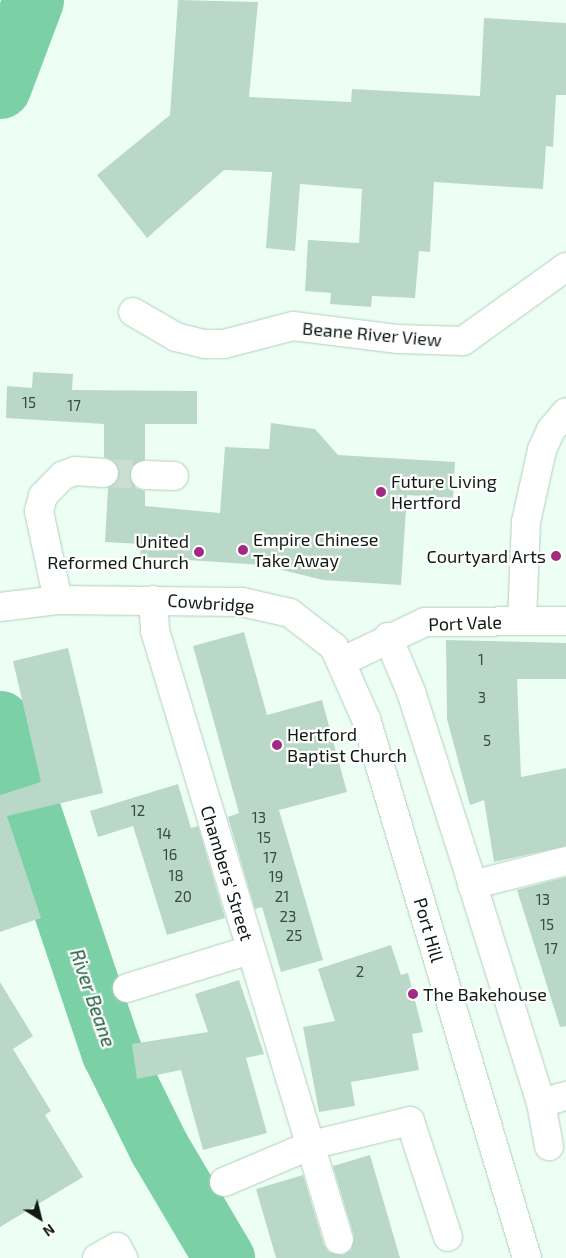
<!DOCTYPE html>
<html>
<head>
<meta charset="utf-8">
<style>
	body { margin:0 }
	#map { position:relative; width:566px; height:1258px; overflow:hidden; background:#edfff4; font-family:"Exo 2",sans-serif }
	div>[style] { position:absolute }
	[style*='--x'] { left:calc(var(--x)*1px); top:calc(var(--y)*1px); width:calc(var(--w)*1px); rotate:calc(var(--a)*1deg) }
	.river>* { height:61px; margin:-30.5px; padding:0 30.5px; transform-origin:30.5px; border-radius:30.5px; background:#7cd0a5 }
	.building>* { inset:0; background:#bad8c7 }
	.minor-tunnel>* { height:28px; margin-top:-14px; transform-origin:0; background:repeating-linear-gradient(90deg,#ccddd2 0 28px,transparent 0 42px) }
	.roads { filter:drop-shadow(0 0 1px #b1cebd) drop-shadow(0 0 1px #b1cebd) }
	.minor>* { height:28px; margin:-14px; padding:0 14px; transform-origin:14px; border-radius:14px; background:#fff }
	.major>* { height:28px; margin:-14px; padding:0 14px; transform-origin:14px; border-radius:14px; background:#fff }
	.dots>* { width:14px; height:14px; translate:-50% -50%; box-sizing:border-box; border:2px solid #fff; border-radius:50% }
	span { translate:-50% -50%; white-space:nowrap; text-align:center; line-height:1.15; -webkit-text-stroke:4.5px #fff; paint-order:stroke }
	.number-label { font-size:15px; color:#3a4a41 }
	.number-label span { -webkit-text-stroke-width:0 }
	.street-label { font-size:18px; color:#0f1a14 }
	.poi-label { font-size:18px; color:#0f1a14 }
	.left { translate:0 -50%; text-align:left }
	.right { translate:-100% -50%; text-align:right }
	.water-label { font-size:19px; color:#1d5c40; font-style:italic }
	.north { position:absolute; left:15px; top:1193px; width:50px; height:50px; -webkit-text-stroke:4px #fff; paint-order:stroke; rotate:144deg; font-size:14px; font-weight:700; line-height:20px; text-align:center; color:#0f1a14 }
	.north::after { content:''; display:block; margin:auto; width:18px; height:22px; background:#0f1a14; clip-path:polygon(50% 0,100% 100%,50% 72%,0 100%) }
</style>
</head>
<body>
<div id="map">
	<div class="river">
		<div style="--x:0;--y:88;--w:94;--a:-69.4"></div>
		<div style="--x:0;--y:721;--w:350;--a:71.4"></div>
		<div style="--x:112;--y:1053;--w:106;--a:63.7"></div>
		<div style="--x:159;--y:1148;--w:128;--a:59.4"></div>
	</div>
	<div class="building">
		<div style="clip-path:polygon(178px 0,258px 2px,249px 97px,351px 102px,352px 89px,480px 96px,484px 18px,566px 23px,566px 95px,556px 95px,553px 147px,546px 146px,543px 189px,434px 182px,430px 252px,419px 251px,415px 298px,372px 296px,371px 307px,330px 304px,331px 293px,305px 291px,308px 240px,359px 243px,362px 189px,300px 184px,295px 251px,266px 248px,272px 172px,224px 170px,147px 238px,97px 175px,170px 115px)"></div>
		<div style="clip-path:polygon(33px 372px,73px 374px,72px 390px,197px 391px,197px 424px,145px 424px,145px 460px,132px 466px,129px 475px,136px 488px,145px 491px,145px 506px,220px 513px,225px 447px,269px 449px,271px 423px,315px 429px,338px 455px,455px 462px,453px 498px,407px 495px,401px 585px,323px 580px,262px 565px,140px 557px,141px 544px,105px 542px,108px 488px,120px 474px,113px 460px,104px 457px,104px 424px,6px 418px,7px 386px,32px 388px)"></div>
		<div style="clip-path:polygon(244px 632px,267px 715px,322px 700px,347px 792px,279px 810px,323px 960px,281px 972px,262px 907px,255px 909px,228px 817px,239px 813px,193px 646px)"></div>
		<div style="clip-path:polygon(446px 640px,566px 643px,566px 679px,517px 679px,521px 777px,566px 768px,566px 846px,494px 862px,484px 800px,470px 805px,447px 719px)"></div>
		<div style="clip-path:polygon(68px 648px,103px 793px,7px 816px,41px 918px,0 932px,0 795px,41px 782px,13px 661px)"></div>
		<div style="clip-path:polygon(178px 784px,191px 828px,198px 826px,225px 918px,167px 935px,133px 826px,98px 837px,90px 811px)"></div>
		<div style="clip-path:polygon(566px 877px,566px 1026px,560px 1027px,517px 890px)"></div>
		<div style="clip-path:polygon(391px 945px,401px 975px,408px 973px,423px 1032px,412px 1034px,419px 1070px,351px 1082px,355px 1106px,319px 1112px,303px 1027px,335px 1021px,318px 969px)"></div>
		<div style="clip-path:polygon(239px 980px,264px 1054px,246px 1058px,267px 1133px,203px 1150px,181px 1070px,137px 1079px,132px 1044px,208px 1032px,195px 994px)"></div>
		<div style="clip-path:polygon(0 982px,33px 1036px,13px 1049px,51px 1111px,45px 1115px,83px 1177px,0 1227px)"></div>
		<div style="clip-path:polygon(370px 1155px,400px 1258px,276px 1258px,256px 1189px,303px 1175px,324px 1245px,329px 1252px,343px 1255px,351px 1250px,354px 1236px,333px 1166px)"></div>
	</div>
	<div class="minor-tunnel">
		<div style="--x:104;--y:473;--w:41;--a:2.8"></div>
	</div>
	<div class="roads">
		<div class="minor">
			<div style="--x:133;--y:312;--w:50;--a:30.2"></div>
			<div style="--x:176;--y:337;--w:30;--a:14"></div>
			<div style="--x:205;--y:344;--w:19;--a:0"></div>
			<div style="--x:224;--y:344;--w:71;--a:-14.6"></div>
			<div style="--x:293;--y:326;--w:106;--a:7.1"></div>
			<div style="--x:398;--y:339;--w:65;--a:1.8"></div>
			<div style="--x:463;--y:341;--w:127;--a:-35.7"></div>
			<div style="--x:145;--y:475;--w:29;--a:2"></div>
			<div style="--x:58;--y:600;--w:91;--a:-102.1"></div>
			<div style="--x:39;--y:511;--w:16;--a:-75"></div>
			<div style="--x:43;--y:496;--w:28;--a:-46"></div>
			<div style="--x:62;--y:476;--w:14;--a:-21"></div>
			<div style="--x:75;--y:471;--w:29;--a:4"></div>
			<div style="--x:153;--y:600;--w:31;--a:86"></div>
			<div style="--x:155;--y:631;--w:636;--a:73.19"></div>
			<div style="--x:522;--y:621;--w:99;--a:-87.7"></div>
			<div style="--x:526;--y:522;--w:74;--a:-77.5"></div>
			<div style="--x:542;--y:450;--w:22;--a:-66"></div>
			<div style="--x:551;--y:430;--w:23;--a:-50"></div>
			<div style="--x:388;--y:637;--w:60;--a:67.3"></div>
			<div style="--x:411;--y:692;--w:187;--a:72.2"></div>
			<div style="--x:468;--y:870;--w:244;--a:72.6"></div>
			<div style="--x:541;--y:1103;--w:44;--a:79.5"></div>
			<div style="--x:343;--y:661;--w:91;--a:-25.4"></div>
			<div style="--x:425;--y:622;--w:141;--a:-0.4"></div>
			<div style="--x:472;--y:885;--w:97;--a:-14.3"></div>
			<div style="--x:127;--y:988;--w:129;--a:-17.2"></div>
			<div style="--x:541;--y:1103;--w:26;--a:-16"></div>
			<div style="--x:224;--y:1182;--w:95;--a:-23"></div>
			<div style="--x:311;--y:1145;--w:102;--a:-13.6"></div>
			<div style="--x:410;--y:1121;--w:122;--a:71.9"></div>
			<div style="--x:97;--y:1258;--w:23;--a:-29"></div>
			<div style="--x:117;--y:1247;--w:13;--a:61"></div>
		</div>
		<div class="major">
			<div style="--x:0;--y:607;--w:58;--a:-6.9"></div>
			<div style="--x:58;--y:600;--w:184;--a:0.6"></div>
			<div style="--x:242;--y:602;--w:49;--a:12.9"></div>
			<div style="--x:290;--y:613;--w:56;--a:37.7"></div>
			<div style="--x:334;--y:647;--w:79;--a:66"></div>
			<div style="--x:366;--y:719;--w:563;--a:73.37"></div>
		</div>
	</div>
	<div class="dots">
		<div style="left:381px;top:492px;background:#a22a82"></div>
		<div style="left:243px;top:550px;background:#a22a82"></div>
		<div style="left:199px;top:552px;background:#a22a82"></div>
		<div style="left:556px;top:556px;background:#a22a82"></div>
		<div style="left:277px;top:745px;background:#a22a82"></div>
		<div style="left:413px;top:994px;background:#a22a82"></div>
	</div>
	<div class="number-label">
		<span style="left:29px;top:403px">15</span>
		<span style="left:74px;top:406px">17</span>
		<span style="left:481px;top:660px">1</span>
		<span style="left:482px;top:698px">3</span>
		<span style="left:487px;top:741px">5</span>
		<span style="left:138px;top:811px">12</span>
		<span style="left:259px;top:818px">13</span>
		<span style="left:164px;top:834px">14</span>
		<span style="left:264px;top:838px">15</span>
		<span style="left:170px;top:855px">16</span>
		<span style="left:270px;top:858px">17</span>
		<span style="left:176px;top:876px">18</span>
		<span style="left:276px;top:877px">19</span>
		<span style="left:183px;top:897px">20</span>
		<span style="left:282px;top:897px">21</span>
		<span style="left:543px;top:900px">13</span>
		<span style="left:288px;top:917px">23</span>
		<span style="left:547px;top:925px">15</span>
		<span style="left:294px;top:936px">25</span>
		<span style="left:551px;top:949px">17</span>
		<span style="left:360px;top:972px">2</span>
	</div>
	<div class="street-label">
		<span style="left:372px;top:334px;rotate:5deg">Beane River View</span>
		<span style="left:211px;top:603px;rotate:4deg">Cowbridge</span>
		<span style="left:465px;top:623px;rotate:-2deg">Port Vale</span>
		<span style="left:227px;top:873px;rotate:73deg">Chambers' Street</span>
		<span style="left:429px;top:930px;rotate:74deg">Port Hill</span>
	</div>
	<div class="poi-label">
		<span class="left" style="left:391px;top:492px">Future Living<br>Hertford</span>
		<span class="left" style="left:253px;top:550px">Empire Chinese<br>Take Away</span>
		<span class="right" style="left:189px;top:552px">United<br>Reformed Church</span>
		<span class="right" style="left:546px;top:556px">Courtyard Arts</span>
		<span class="left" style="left:287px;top:745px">Hertford<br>Baptist Church</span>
		<span class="left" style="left:423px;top:994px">The Bakehouse</span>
	</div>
	<div class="water-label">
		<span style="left:93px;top:998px;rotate:71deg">River Beane</span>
	</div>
	<div class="north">N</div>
</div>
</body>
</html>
